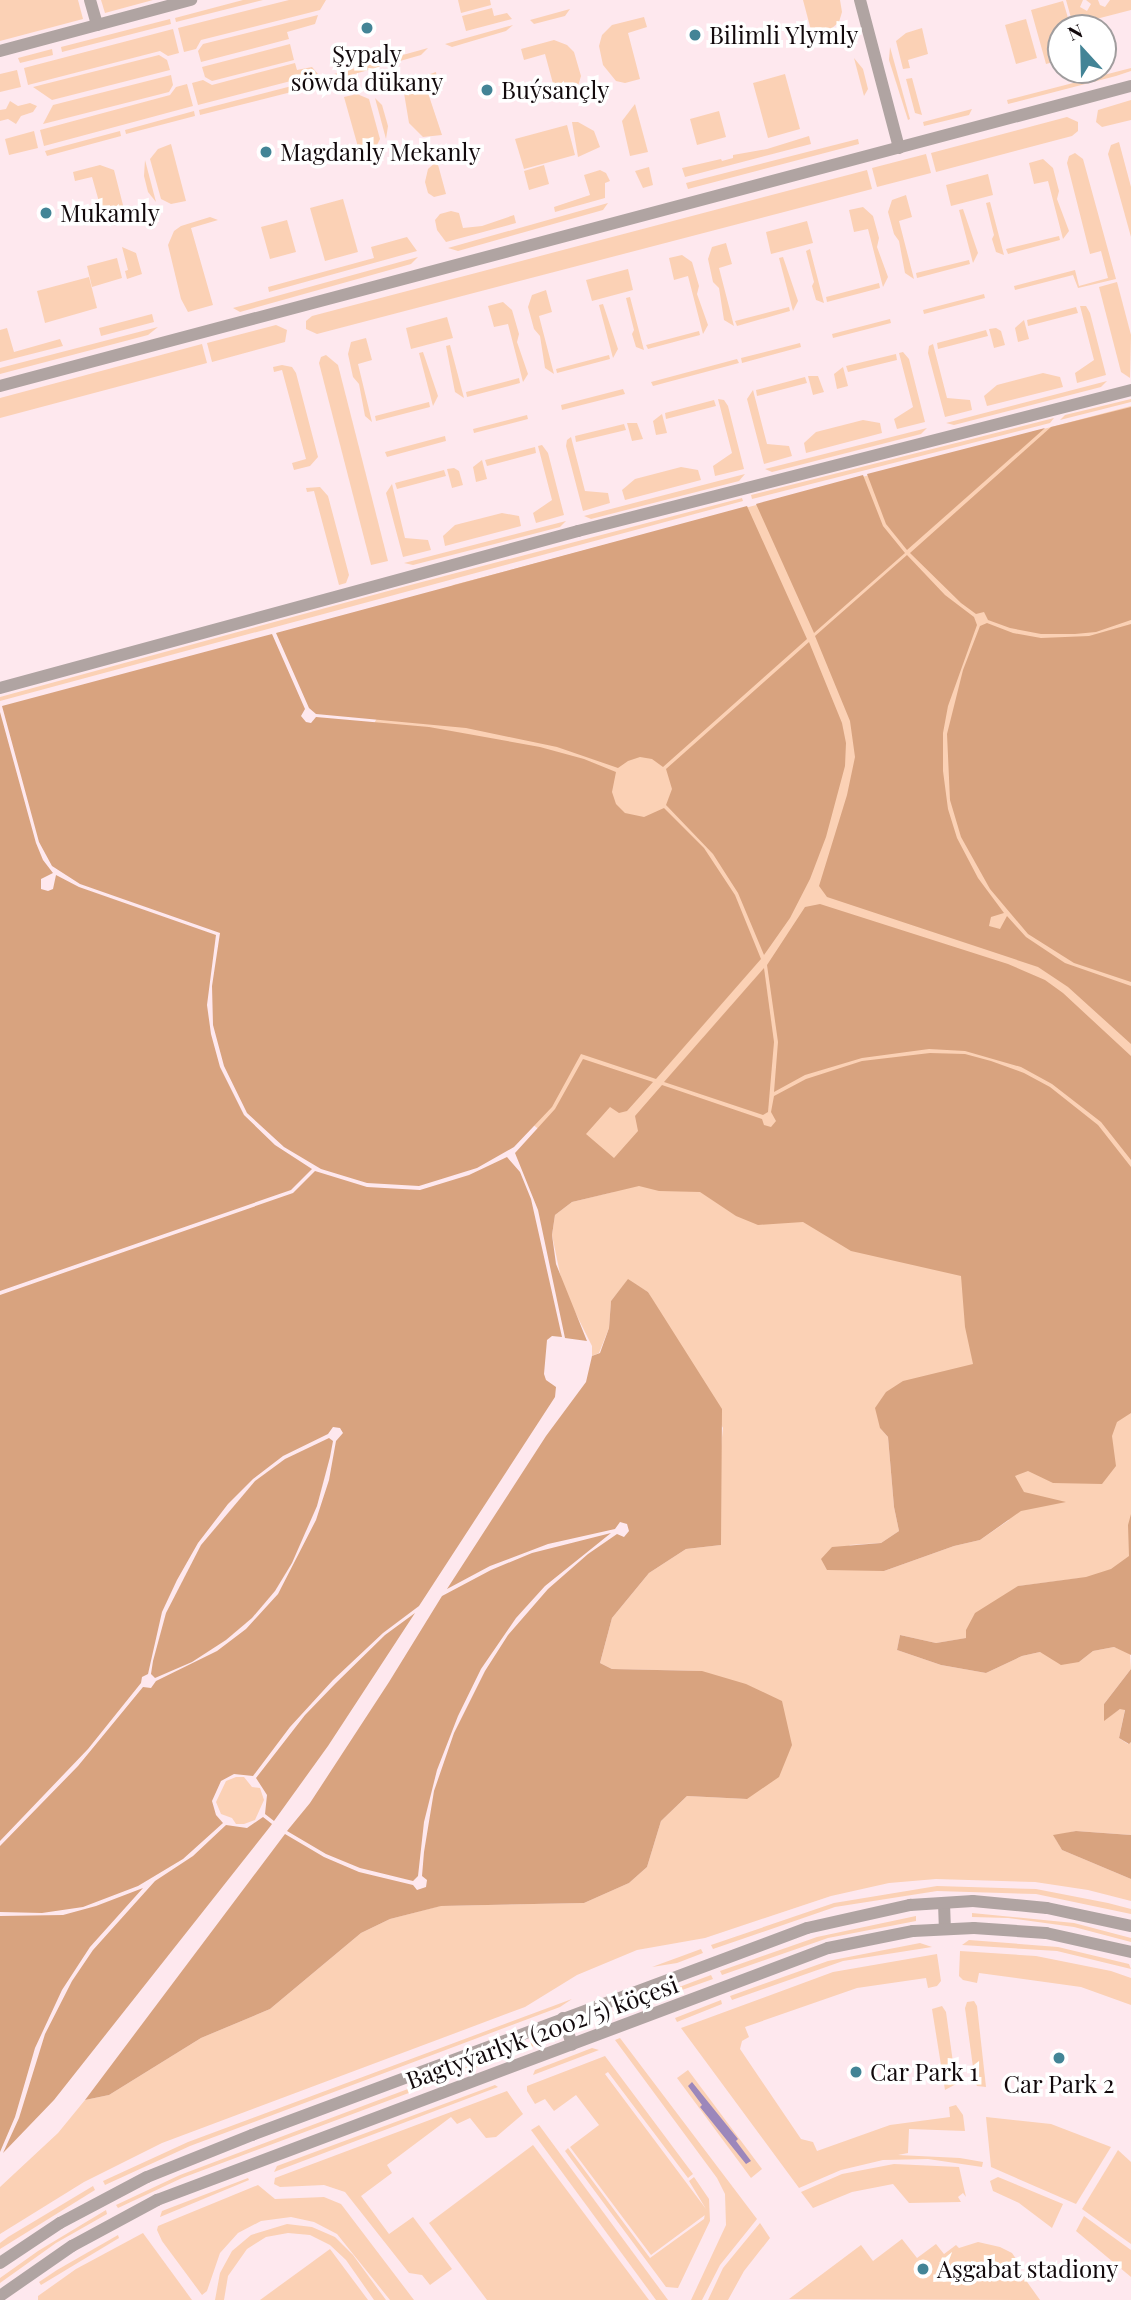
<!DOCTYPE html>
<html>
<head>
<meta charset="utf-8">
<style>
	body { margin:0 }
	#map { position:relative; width:1131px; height:2300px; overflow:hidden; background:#fee8ee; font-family:"Playfair Display",serif }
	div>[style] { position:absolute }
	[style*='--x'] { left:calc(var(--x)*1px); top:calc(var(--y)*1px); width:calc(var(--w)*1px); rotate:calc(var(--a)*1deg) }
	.green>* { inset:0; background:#fbd1b5 }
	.forest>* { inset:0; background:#d8a37f }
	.water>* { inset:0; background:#9c87bb }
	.minor>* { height:12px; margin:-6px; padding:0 6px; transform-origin:6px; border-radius:6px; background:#b0a4a2 }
	.dots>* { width:19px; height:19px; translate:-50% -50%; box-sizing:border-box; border:4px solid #fff; border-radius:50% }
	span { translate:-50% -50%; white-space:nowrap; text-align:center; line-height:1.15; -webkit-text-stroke:7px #fff; paint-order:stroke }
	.poi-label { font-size:24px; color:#12090c }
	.left { translate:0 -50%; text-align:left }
	.street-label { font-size:24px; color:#12090c }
	.north { position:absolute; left:1047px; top:14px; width:70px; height:70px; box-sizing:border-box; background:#fff; border:2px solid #a09d9e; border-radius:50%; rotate:338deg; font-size:19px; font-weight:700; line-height:28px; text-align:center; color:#12090c }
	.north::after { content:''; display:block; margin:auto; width:24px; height:32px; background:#438496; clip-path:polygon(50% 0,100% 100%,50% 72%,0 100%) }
</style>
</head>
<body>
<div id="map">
	<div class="green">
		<div style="clip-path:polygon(0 0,78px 0,83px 19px,0 41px)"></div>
		<div style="clip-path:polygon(101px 0,153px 0,105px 13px)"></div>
		<div style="clip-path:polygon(243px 0,263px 0,176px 22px,175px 18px)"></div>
		<div style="clip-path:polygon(289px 0,326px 0,320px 10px,201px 40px,196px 49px,184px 52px,178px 28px)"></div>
		<div style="clip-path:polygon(458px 0,490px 0,491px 5px,461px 13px)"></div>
		<div style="clip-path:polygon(803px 0,840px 0,842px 12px,839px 22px,831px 29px,812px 34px)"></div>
		<div style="clip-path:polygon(1066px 0,1083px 0,1080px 7px,1087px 11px,1091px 4px,1086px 0,1098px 0,1100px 5px,1105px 7px,1110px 0,1131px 0,1131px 10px,1073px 25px)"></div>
		<div style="clip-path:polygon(1063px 1px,1071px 28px,1061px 28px,1061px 60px,1046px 64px,1031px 10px)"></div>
		<div style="clip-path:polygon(492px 8px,494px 16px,507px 13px,512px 19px,466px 31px,462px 16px)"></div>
		<div style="clip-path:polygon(570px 9px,565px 16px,534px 24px,530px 20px)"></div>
		<div style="clip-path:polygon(318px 15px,315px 24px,287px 32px,289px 39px,201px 62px,198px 51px,203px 44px)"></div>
		<div style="clip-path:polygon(644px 17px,647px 27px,628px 33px,640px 79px,625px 83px,616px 81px,603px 65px,599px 46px,602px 35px,612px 25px)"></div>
		<div style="clip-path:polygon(170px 19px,171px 24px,62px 52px,61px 47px)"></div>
		<div style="clip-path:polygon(1026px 19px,1037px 58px,1016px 64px,1005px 25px)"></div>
		<div style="clip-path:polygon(513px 25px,506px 31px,452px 47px,445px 44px)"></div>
		<div style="clip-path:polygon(922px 28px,928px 54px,908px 60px,910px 68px,903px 69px,896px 41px,906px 33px)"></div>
		<div style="clip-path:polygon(173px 29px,179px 53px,168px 56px,160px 51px,28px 85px,24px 68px)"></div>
		<div style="clip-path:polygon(554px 40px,567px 45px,574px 52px,581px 76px,576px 93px,558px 102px,545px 54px,524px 60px,521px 49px)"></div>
		<div style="clip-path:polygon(290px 44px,294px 60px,212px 81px,205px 77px,202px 67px)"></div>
		<div style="clip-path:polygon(890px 47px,910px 119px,908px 120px,889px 60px)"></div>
		<div style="clip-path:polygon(428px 48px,421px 55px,344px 77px,334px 74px)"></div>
		<div style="clip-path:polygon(52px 49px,53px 55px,20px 63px,18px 58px)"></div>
		<div style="clip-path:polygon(159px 55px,167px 60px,170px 70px,52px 100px,33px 87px)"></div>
		<div style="clip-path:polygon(854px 58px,863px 69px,868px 89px,864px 96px)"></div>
		<div style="clip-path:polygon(295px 63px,297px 70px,312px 67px,318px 74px,198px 105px,192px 83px,203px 80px,212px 85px)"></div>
		<div style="clip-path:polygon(1131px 68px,1131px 71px,1116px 76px,1008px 104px,1007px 100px)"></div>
		<div style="clip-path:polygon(17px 70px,21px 87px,0 92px,0 74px)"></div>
		<div style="clip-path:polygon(436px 72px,438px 85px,429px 87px,428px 93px,442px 135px,423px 137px,409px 123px,404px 93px,413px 80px)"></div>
		<div style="clip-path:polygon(785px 74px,800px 129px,768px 138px,753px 83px)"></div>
		<div style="clip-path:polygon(171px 75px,173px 85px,169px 92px,43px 124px,53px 105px)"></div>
		<div style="clip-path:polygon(912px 78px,922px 115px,915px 113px,906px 79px)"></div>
		<div style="clip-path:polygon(319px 79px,315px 86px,200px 115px,199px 110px)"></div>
		<div style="clip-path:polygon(187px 84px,193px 106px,44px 146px,40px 130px,170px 95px,176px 87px)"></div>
		<div style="clip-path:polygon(357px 94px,369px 99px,380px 139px,375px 149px,360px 154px,344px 97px)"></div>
		<div style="clip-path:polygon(375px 98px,382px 105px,388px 126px,386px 139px)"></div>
		<div style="clip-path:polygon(1131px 100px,1131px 120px,1102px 127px,1096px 122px,1098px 110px)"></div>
		<div style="clip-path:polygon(10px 101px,18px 106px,30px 103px,37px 106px,33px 112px,21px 116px,16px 124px,8px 119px,0 121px,0 110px,6px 109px)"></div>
		<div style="clip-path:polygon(635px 104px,648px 152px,630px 156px,622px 121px)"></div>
		<div style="clip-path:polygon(972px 109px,969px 115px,924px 126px,923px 122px)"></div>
		<div style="clip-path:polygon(194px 111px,195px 116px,126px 134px,125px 130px)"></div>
		<div style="clip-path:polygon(719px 111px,726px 137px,697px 145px,690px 119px)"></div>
		<div style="clip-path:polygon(1067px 117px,1078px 122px,1078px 131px,1072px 136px,936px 172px,931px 153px)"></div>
		<div style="clip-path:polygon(578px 122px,594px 131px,600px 147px,578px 157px,572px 122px)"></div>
		<div style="clip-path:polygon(567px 125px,575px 155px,524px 169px,515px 139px)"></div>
		<div style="clip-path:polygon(34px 131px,38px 148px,9px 155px,5px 139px)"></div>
		<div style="clip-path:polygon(120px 131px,121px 136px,47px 156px,45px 151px)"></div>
		<div style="clip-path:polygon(809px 136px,811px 144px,685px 177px,682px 168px,721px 159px,722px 161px,733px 158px,733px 155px,767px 149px)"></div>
		<div style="clip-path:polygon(858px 139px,859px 144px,688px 189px,686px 183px)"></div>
		<div style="clip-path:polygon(1119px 142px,1131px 187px,1131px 237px,1108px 154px,1111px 145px)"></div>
		<div style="clip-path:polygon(171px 144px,186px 201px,171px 204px,161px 199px,150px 159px,158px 149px)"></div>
		<div style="clip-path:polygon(1075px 153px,1083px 159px,1116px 279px,1078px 288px,1073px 275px,1015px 290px,1014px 286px,1075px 270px,1079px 286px,1108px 278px,1101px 251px,1090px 254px,1067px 163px,1069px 156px)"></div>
		<div style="clip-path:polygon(926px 154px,931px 173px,877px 187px,872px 168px)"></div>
		<div style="clip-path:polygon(1043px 159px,1053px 168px,1059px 191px,1057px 199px,1069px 231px,1063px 239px,1048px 181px,1034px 184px,1029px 163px)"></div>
		<div style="clip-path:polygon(145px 160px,156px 202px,148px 192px,144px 176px)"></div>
		<div style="clip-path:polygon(437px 161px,446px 194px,434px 197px,428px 193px,425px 182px,428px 169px)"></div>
		<div style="clip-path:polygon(100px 165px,114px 170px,124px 209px,121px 217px,105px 223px,92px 177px,75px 181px,73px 172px)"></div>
		<div style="clip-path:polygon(544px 165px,549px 184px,529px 190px,524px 171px)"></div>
		<div style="clip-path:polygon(649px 167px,653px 185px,643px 188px,635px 171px)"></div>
		<div style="clip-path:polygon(600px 170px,606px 173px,610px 181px,605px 183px,605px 198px,555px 212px,554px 207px,590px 195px,584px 175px)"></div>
		<div style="clip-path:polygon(867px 170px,872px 189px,317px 334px,306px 329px,306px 321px,312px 316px)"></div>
		<div style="clip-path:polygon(988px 174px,993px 195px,951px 206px,946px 185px)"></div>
		<div style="clip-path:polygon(906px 195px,912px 217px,899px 221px,914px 279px,905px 273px,899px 241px,894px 234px,888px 212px,892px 200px)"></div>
		<div style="clip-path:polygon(343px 199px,358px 252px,325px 261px,310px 208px)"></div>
		<div style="clip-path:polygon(990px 202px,1004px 255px,996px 252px,992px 239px,994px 235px,986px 203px)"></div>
		<div style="clip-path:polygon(608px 203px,603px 210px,458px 251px,448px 248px)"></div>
		<div style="clip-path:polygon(863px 207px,873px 216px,879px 238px,877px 247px,888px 277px,883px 287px,868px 229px,854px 232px,849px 210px)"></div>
		<div style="clip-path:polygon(963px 209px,978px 253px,973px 263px,959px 210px)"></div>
		<div style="clip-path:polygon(451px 211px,459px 213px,463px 228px,482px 226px,514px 215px,516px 223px,446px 242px,437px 230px,435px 220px,440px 214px)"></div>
		<div style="clip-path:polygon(210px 217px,218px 220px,191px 228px,213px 305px,188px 312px,181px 299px,168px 245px,174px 231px,181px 226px)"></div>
		<div style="clip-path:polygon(287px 220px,296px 252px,270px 259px,261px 227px)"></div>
		<div style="clip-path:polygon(807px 221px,813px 243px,771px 254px,766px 232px)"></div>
		<div style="clip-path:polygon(1059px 236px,1060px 240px,1008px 254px,1006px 249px)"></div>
		<div style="clip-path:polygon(407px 237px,417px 251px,269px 292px,268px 287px,374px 258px,371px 247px)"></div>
		<div style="clip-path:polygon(726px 243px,732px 264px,719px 268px,734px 326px,724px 320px,719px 288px,713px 282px,708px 259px,712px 247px)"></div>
		<div style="clip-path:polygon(122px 247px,136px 253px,142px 274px,127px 279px,125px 271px,128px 270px)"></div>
		<div style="clip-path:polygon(810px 249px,824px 303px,816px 300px,812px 286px,814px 282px,806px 251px)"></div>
		<div style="clip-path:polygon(682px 255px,692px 262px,699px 286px,697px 294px,708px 325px,703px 334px,688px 276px,674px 280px,669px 258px)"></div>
		<div style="clip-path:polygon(418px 257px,411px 264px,240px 312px,233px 308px)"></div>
		<div style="clip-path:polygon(783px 257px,798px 301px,793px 311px,779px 258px)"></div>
		<div style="clip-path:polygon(117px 258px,122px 278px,92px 287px,87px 266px)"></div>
		<div style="clip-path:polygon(969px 260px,970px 264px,917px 278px,916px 273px)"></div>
		<div style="clip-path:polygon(628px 269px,633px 290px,592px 301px,586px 280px)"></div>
		<div style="clip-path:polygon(89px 277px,97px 308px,45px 323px,37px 291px)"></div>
		<div style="clip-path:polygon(1117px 282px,1131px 335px,1130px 378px,1121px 372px,1099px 287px)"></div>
		<div style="clip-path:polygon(879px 283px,880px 288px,827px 302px,826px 297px)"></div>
		<div style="clip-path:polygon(546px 290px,552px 312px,539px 316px,554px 374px,545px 368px,540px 336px,534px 329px,528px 307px,532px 295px)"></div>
		<div style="clip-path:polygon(984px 294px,985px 298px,924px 314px,923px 310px)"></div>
		<div style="clip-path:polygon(630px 297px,644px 350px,636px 347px,632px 334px,634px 330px,626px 298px)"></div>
		<div style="clip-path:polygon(503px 302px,512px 310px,519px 334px,517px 342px,528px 374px,523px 382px,508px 324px,494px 327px,488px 306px)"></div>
		<div style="clip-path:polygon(603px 304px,618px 349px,613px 358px,599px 305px)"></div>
		<div style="clip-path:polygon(1080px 306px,1086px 306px,1090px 313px,1106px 375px,1077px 383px,1075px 373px,1094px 360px)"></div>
		<div style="clip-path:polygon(789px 307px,790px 311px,737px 326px,735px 321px)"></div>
		<div style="clip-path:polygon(1076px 307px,1078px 313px,1028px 326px,1027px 320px)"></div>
		<div style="clip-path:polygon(152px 314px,154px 322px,101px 336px,99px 328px)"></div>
		<div style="clip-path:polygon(447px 317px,453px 338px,411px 349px,406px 328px)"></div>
		<div style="clip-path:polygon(890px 319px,891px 323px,833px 338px,832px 334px)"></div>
		<div style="clip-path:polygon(1024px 320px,1029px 339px,1018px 342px,1015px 328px)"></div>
		<div style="clip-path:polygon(276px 325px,287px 330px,285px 342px,212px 362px,207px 343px)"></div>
		<div style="clip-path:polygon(158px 327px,148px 335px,0 374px,0 368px)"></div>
		<div style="clip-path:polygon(7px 328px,14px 352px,60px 339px,63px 346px,0 362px,0 330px)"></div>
		<div style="clip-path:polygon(996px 328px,1001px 331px,1005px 345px,994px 348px,989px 329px)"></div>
		<div style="clip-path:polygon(986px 330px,988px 336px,938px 349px,937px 343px)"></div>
		<div style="clip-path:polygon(699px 331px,700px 335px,648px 349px,646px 345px)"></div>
		<div style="clip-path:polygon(366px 338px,372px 360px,358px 364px,372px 422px,365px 416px,359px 384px,353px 377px,348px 354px,351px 342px)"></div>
		<div style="clip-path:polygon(800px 343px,801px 347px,742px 363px,741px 358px)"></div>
		<div style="clip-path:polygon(202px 344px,207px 363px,0 418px,0 398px)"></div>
		<div style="clip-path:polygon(933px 344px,947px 398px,970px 400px,972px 410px,945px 417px,928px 353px,929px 346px)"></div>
		<div style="clip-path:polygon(450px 345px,464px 398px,455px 392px,446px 346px)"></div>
		<div style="clip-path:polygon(423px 352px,438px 396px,433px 406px,419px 353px)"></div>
		<div style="clip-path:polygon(903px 352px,909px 359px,925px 422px,897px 429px,894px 419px,913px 407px,899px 353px)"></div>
		<div style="clip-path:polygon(896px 354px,897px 360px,848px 372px,846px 366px)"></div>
		<div style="clip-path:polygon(326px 355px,338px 365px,388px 561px,371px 565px,319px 363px,321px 357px)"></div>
		<div style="clip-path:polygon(609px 355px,610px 359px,557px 373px,556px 369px)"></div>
		<div style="clip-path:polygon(737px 359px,739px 363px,653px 386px,651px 382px)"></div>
		<div style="clip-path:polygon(282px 365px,292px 367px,296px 373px,318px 457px,310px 466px,294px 470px,292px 463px,306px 459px,282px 370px,274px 372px,273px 367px)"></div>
		<div style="clip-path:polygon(843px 367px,848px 386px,837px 389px,834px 374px)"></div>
		<div style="clip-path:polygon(1043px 373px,1060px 377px,1063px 387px,987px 406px,984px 396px,997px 385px)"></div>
		<div style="clip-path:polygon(808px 376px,818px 376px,824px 392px,813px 395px)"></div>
		<div style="clip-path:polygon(805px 377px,807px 383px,757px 396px,756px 390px)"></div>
		<div style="clip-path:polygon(519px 378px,520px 383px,467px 397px,466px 392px)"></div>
		<div style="clip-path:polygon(1107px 381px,1101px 387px,954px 425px,946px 423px)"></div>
		<div style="clip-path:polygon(623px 389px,625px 394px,562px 410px,561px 405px)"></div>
		<div style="clip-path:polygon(753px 390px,767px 444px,789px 446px,792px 456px,764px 464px,747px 399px)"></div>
		<div style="clip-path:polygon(718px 399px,724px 400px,728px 406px,744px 469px,715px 476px,713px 466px,732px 453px)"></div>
		<div style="clip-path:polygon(1131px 399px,1131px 402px,1060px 420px,1065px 415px)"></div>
		<div style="clip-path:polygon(714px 400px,716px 406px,666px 419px,665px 413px)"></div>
		<div style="clip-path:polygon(429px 402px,430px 407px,376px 421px,375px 416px)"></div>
		<div style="clip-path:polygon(evenodd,1131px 406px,1131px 1618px,1081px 1578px,1019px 1586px,1001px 1599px,967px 1638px,936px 1643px,900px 1635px,897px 1650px,941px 1665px,986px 1673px,1022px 1656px,1040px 1652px,1079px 1662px,1093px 1651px,1114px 1647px,1130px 1653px,1131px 1669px,1104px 1704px,1104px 1720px,1120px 1709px,1125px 1709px,1119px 1738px,1128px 1744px,1131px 1742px,1131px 1835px,1076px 1831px,1054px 1836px,1062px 1850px,1131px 1879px,1131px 1901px,1088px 1890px,1035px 1882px,936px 1879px,889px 1883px,831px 1896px,705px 1938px,637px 1950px,577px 1975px,525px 2007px,162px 2143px,84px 2182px,0 2234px,0 2187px,58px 2133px,85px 2100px,109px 2095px,201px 2038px,270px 2009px,361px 1933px,390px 1919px,440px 1906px,584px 1903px,629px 1883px,647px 1867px,661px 1821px,687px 1796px,747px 1799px,702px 1671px,612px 1669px,600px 1663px,612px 1618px,649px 1573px,686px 1549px,721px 1545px,720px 1456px,723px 1428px,648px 1292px,628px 1280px,611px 1301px,609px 1328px,599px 1353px,592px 1356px,592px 1346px,563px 1288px,552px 1235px,555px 1215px,572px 1202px,613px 1192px,271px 904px,453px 585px,1131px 406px,880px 1428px,1009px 1520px,980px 1540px,954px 1546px,884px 1571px,849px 1545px,881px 1543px,899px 1531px,894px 1507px,888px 1437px,880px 1428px)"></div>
		<div style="clip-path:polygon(662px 414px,667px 433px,656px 435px,653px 421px)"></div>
		<div style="clip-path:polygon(527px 415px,528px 419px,474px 433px,473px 429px)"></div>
		<div style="clip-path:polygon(1054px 418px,1050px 423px,752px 499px,751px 495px)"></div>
		<div style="clip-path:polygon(863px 420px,880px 423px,882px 433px,806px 453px,804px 443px,816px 432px)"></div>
		<div style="clip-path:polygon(627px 423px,637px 423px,643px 439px,632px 441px)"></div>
		<div style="clip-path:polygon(624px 424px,626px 430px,576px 442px,575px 436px)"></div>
		<div style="clip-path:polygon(927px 428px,921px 434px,772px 472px,765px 469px)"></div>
		<div style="clip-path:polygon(445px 436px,446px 441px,387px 457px,385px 452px)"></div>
		<div style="clip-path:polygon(571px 437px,585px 491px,608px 493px,610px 503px,583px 511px,566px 446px,567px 440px)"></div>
		<div style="clip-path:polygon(542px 445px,548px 453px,564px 515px,536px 523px,533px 513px,552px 500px,538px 446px)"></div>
		<div style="clip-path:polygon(535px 447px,536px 453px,487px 466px,485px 460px)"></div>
		<div style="clip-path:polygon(482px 460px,487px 479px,476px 482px,473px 467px)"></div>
		<div style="clip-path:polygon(681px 467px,698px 470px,701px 480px,625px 500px,622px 490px,635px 479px)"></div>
		<div style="clip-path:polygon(454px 468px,459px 471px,463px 485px,452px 488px,447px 469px)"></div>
		<div style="clip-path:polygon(444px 470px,446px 476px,397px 489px,395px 483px)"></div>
		<div style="clip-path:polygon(745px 474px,739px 481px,591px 519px,584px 516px)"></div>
		<div style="clip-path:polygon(392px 484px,405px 538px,428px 540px,431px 550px,403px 557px,386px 493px)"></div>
		<div style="clip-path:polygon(320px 487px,328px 496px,349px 575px,346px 583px,339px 585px,314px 491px,307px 492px,306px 488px)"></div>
		<div style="clip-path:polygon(742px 498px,743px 501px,0 701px,0 697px,399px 588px)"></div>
		<div style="clip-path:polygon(502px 513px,519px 516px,521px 526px,445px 546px,443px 536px,455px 525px)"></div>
		<div style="clip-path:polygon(566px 521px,560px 527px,413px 565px,404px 563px)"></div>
		<div style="clip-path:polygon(236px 1777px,244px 1777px,252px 1787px,260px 1788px,264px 1800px,255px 1820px,244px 1824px,236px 1824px,232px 1818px,221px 1814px,216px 1802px,226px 1781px)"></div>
		<div style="clip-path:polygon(937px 1886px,1036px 1889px,1108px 1903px,1131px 1909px,1131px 1914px,1036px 1894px,937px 1891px,835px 1907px,713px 1949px,711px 1945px,834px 1903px)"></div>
		<div style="clip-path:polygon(972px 1913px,1074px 1923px,1131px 1938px,1131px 1942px,1074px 1927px,1008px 1918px,972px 1917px)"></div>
		<div style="clip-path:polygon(916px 1916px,916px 1921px,828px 1938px,722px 1975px,720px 1971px,817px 1937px)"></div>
		<div style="clip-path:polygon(969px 1940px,1058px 1947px,1129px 1964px,1131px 1969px,1057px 1951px,962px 1945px)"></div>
		<div style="clip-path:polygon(920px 1943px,932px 1947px,843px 1961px,732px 2000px,730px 1996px,828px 1961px)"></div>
		<div style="clip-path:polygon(701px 1949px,703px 1953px,677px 1963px,652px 1967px)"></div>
		<div style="clip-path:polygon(960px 1951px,1036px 1956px,1111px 1971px,1131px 1978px,1131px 2005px,1081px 1987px,979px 1973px,977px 1983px,963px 1980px,959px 1976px)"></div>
		<div style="clip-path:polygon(937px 1954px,941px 1981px,937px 1986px,928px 1988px,926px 1978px,857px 1988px,745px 2027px,749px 2037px,742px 2041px,740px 2049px,801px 2139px,813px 2142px,817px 2151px,890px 2125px,950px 2117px,949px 2107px,956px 2105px,963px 2115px,965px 2131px,909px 2129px,908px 2153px,898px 2155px,960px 2158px,983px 2162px,982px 2167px,928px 2159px,883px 2160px,841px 2170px,799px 2188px,681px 2028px,833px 1972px)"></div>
		<div style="clip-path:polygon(711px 1975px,713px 1979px,595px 2021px,597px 2018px)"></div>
		<div style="clip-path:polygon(572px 1999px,560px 2007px,190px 2146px,105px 2185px,103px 2181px,188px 2142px)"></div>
		<div style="clip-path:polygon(721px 2000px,722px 2004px,677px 2022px,675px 2018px)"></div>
		<div style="clip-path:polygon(974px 2001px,977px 2006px,986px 2087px,977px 2086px,975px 2082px,965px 2008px,967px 2002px)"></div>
		<div style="clip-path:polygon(942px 2006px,946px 2012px,956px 2084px,945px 2090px,932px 2009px)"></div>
		<div style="clip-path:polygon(546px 2037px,547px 2041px,182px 2178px,118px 2208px,116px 2205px,180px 2175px)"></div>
		<div style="clip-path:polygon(620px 2038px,757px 2219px,720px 2265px,702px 2300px,691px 2300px,726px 2225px,725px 2194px,717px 2178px,615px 2040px)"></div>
		<div style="clip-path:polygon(592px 2048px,599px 2050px,533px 2075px,535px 2070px)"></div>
		<div style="clip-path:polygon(605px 2056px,693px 2174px,688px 2178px,608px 2072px,605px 2074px,706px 2209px,689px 2181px,694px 2177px,709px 2199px,710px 2221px,678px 2288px,666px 2287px,565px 2151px,568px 2148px,650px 2258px,704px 2219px,706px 2209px,705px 2215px,651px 2255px,570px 2147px,599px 2125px,576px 2095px,554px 2111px,545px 2099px,535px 2104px,527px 2091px,527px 2086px)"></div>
		<div style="clip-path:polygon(688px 2070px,762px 2169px,751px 2178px,677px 2078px)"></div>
		<div style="clip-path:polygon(495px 2085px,498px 2087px,274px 2172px,277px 2166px)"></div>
		<div style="clip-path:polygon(507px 2091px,523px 2114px,496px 2137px,486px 2138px,470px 2118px,457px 2124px,451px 2117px,387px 2165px,392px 2173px,361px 2196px,389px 2234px,413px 2217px,452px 2269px,430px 2285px,422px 2275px,409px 2273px,345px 2192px,324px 2185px,280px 2187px,274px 2184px,275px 2178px)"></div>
		<div style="clip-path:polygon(986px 2117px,1051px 2124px,1111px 2147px,1076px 2204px,991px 2167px)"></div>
		<div style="clip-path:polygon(539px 2125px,668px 2300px,656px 2300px,531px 2130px)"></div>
		<div style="clip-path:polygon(533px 2145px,649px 2300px,487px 2300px,429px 2223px)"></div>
		<div style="clip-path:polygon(1118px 2150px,1131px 2162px,1131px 2244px,1082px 2209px)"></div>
		<div style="clip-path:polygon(894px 2164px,959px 2167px,966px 2197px,963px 2193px,958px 2197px,961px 2202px,909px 2203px,893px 2184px,852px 2192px,813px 2208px,801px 2192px,842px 2174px)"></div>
		<div style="clip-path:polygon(998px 2177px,1063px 2204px,1052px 2228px,1019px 2203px,993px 2191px,990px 2181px)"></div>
		<div style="clip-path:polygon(248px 2178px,249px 2180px,160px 2217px,162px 2211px)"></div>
		<div style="clip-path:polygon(258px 2185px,275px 2199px,324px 2197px,341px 2204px,414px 2300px,390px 2300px,337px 2234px,314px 2222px,291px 2217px,261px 2221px,238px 2233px,220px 2253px,207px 2291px,202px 2295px,162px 2241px,157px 2230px,158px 2226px)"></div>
		<div style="clip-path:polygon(93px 2186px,95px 2190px,0 2249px,0 2243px,8px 2237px)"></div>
		<div style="clip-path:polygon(106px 2210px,107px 2214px,56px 2243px,0 2283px,0 2278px,38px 2251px)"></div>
		<div style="clip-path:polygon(1084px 2216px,1131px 2250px,1131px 2277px,1076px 2231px)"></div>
		<div style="clip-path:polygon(760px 2223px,770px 2238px,744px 2271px,728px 2300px,708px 2300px,723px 2268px)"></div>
		<div style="clip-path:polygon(287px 2224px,312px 2227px,335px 2237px,353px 2255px,386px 2300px,374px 2300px,346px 2260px,330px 2245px,310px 2235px,288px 2233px,266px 2237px,247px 2249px,228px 2276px,224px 2300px,215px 2300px,220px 2273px,232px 2251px,251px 2235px)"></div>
		<div style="clip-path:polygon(143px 2233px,192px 2300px,38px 2300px,38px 2296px,76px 2269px)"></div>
		<div style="clip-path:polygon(118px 2235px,119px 2238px,41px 2285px,39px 2282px,57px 2270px)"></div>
		<div style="clip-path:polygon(902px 2239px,917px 2258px,936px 2244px,944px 2254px,956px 2245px,959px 2248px,978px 2242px,1000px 2247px,1012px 2253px,1021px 2266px,1013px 2273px,1020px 2282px,1025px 2279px,1040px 2300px,789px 2299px,861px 2245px,873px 2261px)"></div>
		<div style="clip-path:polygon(330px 2249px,368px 2300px,260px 2300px)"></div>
	</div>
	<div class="forest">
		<div style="clip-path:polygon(1131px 407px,1131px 620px,1096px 632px,1075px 634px,1041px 634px,1010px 628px,988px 620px,984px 612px,976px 614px,961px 603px,910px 553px,1051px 427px)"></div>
		<div style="clip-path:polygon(1045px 428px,907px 550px,886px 524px,867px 474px)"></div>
		<div style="clip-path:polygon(863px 475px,883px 526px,905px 553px,814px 633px,756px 504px)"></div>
		<div style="clip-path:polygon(747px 506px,807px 639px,663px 767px,652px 759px,640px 757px,628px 761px,618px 768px,557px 747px,466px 728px,316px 714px,309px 708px,276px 633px)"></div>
		<div style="clip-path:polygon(907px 555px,945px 595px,974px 617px,977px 625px,948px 706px,943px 733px,943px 771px,948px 809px,957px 838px,978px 878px,1004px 913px,991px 917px,989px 926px,1000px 929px,1007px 916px,1026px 937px,1065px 963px,1131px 986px,1131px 1044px,1068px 987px,1038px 967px,827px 897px,819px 886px,847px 795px,855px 757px,850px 721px,815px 636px)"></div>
		<div style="clip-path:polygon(987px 623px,1013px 633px,1041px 638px,1089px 636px,1131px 624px,1131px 982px,1074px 963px,1028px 934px,990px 889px,961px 837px,950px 800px,947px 734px,963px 670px,980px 626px)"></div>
		<div style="clip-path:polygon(272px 634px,305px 709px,301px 716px,306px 722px,311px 723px,316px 717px,429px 727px,540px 747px,584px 759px,616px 772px,612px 792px,616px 804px,625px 813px,644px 817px,664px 808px,704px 848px,735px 895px,761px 959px,656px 1079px,581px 1054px,552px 1107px,514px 1147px,477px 1168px,419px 1186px,367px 1183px,321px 1169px,284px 1147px,247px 1113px,224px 1066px,213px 1025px,212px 986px,220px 933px,80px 884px,52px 866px,39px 842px,2px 706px)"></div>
		<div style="clip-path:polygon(809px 642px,842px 723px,846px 743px,845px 766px,826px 837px,810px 879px,790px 918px,764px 955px,738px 893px,713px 854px,666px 805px,672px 789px,666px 769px)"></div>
		<div style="clip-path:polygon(0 712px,36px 843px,43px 860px,53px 873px,41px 879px,41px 889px,48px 891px,53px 889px,56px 875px,79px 887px,216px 935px,207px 1005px,211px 1034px,220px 1067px,244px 1115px,275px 1145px,312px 1169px,291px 1190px,0 1291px)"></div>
		<div style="clip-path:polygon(820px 904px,1008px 964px,1045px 980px,1063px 993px,1131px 1056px,1131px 1160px,1101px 1122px,1052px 1084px,1021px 1067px,965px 1051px,929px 1049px,862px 1058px,805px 1075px,774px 1092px,778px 1042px,767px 965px,805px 907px)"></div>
		<div style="clip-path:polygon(764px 968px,774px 1042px,768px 1112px,763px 1115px,664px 1082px)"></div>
		<div style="clip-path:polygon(930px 1053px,965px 1054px,991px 1061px,1024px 1073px,1050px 1087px,1098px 1125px,1131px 1167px,1131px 1413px,1117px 1422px,1112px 1436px,1116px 1466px,1102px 1484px,1053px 1483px,1028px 1471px,1015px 1476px,1024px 1492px,1066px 1502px,1021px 1511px,980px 1540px,954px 1546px,884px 1571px,827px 1570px,821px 1559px,832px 1547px,881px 1543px,899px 1531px,894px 1507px,888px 1437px,880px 1428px,875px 1408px,886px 1392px,903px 1381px,973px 1364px,965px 1327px,961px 1276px,851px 1251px,803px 1222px,758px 1225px,736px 1216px,700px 1192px,659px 1191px,639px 1186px,572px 1202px,555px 1215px,552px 1235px,556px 1264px,587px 1341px,565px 1338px,538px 1210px,515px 1153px,555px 1109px,583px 1059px,653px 1082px,627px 1111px,619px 1113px,610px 1107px,586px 1134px,614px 1158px,638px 1131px,635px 1116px,662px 1085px,762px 1119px,764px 1125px,771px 1127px,776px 1121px,771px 1112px,774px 1096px,806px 1079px,862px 1061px)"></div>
		<div style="clip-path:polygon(507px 1157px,520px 1172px,531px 1199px,562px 1337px,552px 1336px,547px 1340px,544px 1374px,546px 1380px,556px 1387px,555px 1397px,419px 1606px,383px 1633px,333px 1680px,290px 1727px,253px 1776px,234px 1774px,221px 1781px,212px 1801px,216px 1815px,223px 1823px,183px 1859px,138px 1886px,83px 1907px,42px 1913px,0 1912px,0 1846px,78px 1766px,143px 1687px,151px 1688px,156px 1681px,217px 1651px,246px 1629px,278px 1594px,316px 1520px,329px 1480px,336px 1441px,343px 1433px,340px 1428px,333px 1427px,328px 1434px,283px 1456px,253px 1479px,228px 1504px,198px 1543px,177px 1580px,162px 1612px,148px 1674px,142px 1677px,141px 1683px,88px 1749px,0 1841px,0 1295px,293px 1193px,315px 1171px,367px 1187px,420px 1190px,469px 1175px)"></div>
		<div style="clip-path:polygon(628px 1279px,648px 1292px,722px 1409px,721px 1545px,686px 1549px,649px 1573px,612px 1618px,600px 1663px,612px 1669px,702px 1671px,746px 1684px,782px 1701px,792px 1745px,779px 1777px,747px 1799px,687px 1796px,661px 1821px,647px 1867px,629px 1883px,584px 1903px,441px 1906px,390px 1919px,361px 1933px,270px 2009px,201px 2038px,109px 2095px,85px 2100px,285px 1834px,324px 1857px,359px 1872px,413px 1885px,417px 1890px,426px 1887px,427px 1880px,422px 1876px,424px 1852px,434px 1791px,454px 1733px,485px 1671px,508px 1635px,548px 1589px,588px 1554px,617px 1534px,624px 1537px,629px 1531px,627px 1524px,620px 1522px,615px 1529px,548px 1544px,490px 1566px,447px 1589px,546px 1436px,586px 1382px,592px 1356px,600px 1353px,609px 1328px,611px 1301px)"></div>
		<div style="clip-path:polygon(329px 1438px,333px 1441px,330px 1457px,317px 1506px,292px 1563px,275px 1591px,252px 1618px,226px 1640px,192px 1662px,155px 1678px,151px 1674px,153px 1661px,166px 1613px,201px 1545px,255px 1481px,285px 1459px)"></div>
		<div style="clip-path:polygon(1131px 1514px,1131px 1655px,1114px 1647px,1093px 1651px,1079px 1662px,1061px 1665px,1040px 1652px,1022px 1656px,986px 1673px,941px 1665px,897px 1650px,900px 1635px,936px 1643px,966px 1638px,966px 1630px,975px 1613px,1018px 1586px,1086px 1577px,1111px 1569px,1129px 1556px,1128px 1525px)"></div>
		<div style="clip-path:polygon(611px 1533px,545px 1586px,516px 1618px,481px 1669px,458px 1716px,437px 1770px,424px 1822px,418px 1876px,413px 1881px,360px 1868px,326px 1854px,287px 1831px,310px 1803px,389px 1682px,442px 1596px,491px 1570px,532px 1553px)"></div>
		<div style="clip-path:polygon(415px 1613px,328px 1746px,274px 1821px,265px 1814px,267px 1795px,256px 1778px,305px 1715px,336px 1683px,385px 1635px)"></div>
		<div style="clip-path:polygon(1131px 1669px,1131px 1742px,1129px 1744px,1119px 1738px,1125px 1710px,1120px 1709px,1104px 1721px,1104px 1704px)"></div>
		<div style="clip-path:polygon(263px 1817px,272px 1824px,269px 1828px,54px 2100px,3px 2153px,19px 2118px,45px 2034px,72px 1981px,93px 1950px,155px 1881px,193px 1856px,226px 1825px,247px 1828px)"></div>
		<div style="clip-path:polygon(1076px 1831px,1131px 1835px,1131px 1879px,1062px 1850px,1053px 1835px)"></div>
		<div style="clip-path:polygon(143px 1888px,90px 1947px,62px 1990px,35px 2048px,15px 2117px,0 2152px,0 1916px,63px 1915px,96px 1906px)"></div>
	</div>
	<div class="water">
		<div style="clip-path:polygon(692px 2082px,738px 2139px,736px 2141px,751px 2161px,746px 2164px,700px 2107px,702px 2105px,688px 2086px)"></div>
	</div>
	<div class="minor">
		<div style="--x:90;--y:0;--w:26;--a:74"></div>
		<div style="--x:860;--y:0;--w:153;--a:75.2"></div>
		<div style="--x:0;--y:51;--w:198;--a:-15"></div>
		<div style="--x:0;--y:386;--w:1170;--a:-14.86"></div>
		<div style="--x:0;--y:688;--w:599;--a:-15.2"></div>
		<div style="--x:578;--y:531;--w:571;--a:-14.3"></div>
		<div style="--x:944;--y:1903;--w:26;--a:88"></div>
		<div style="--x:563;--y:2018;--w:28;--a:71"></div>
		<div style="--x:0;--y:2263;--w:72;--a:-33.7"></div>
		<div style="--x:60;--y:2223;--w:98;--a:-27.9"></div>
		<div style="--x:147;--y:2177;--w:113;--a:-21.8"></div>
		<div style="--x:252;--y:2135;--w:592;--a:-20.45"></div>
		<div style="--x:807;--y:1928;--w:106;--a:-12.6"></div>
		<div style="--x:910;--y:1905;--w:63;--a:-3.6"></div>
		<div style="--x:973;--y:1901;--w:74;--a:5.4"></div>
		<div style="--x:1047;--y:1908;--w:86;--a:12.1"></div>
		<div style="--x:0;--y:2296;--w:88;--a:-34.8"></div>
		<div style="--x:72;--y:2246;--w:97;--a:-28.4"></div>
		<div style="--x:157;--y:2200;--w:717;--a:-20.58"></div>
		<div style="--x:828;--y:1948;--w:87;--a:-11.3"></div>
		<div style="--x:913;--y:1931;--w:61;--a:-2.8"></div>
		<div style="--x:974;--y:1928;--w:72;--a:4"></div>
		<div style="--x:1046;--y:1933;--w:87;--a:12.6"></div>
	</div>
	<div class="dots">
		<div style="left:367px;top:28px;background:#438496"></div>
		<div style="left:695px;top:35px;background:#438496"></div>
		<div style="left:487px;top:90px;background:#438496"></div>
		<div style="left:266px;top:152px;background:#438496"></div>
		<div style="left:46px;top:213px;background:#438496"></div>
		<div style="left:1059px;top:2058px;background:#438496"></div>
		<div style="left:856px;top:2072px;background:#438496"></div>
		<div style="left:923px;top:2269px;background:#438496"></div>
	</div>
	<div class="poi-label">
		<span class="left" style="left:709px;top:35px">Bilimli Ylymly</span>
		<span style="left:367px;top:68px">Şypaly<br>söwda dükany</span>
		<span class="left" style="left:501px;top:90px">Buýsançly</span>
		<span class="left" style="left:280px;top:152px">Magdanly Mekanly</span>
		<span class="left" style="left:60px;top:213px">Mukamly</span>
		<span class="left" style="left:870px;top:2072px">Car Park 1</span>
		<span style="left:1059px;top:2084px">Car Park 2</span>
		<span class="left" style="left:937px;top:2269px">Aşgabat stadiony</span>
	</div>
	<div class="street-label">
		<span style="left:542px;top:2032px;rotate:-20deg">Bagtyýarlyk (2002/5) köçesi</span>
	</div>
	<div class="north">N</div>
</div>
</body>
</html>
